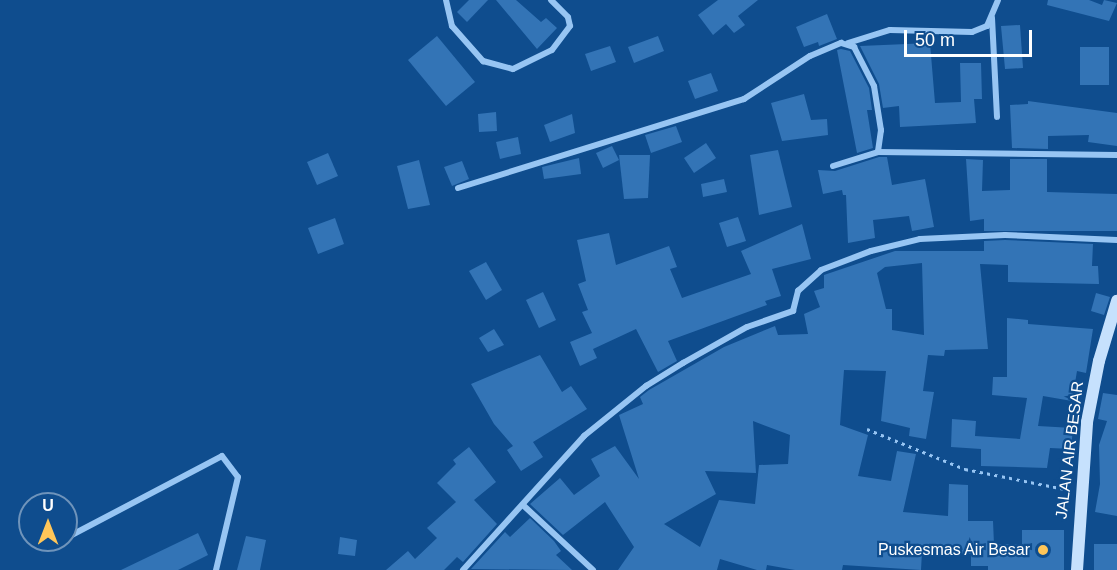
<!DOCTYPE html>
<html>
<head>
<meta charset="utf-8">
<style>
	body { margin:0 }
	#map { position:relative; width:1117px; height:570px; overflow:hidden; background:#0f4d8e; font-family:Arial,sans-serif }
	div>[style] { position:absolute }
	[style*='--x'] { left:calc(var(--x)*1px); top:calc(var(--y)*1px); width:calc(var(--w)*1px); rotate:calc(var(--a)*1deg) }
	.building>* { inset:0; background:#3374b6 }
	.path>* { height:3px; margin-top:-1.5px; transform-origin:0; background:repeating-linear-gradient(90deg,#97c5f3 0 3px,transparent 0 7.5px) }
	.street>* { height:6px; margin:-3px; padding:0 3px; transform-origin:3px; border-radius:3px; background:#97c5f3 }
	.secondary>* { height:12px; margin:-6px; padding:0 6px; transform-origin:6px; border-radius:6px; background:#c6e1fd }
	.dots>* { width:16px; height:16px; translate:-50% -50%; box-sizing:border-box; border:3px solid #0f4d8e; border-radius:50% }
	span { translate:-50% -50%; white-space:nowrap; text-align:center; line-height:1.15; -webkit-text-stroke:4.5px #0f4d8e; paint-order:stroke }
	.street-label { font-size:16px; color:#fff }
	.poi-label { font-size:16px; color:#fff }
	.right { translate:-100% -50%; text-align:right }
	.north { position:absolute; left:18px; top:492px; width:60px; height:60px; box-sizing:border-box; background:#0f4d8e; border:2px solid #6f94bb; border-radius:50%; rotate:0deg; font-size:16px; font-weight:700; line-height:24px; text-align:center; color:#fff }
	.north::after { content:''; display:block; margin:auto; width:21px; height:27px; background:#ffc659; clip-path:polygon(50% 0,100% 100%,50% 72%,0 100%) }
	.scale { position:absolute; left:904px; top:30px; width:128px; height:27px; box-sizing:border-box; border:3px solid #fff; border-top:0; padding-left:8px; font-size:18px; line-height:21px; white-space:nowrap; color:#fff; -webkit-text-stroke:4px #0f4d8e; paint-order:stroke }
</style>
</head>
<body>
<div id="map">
	<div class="building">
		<div style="clip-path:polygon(469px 0,488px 0,467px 22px,457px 12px)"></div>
		<div style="clip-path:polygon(496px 0,516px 0,541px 22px,546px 18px,557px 28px,537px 49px)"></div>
		<div style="clip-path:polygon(718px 0,758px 0,738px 16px,745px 25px,734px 33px,726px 24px,713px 35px,698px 15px)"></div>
		<div style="clip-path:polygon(1048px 0,1089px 0,1102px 5px,1104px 0,1117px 3px,1109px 21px,1047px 5px)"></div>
		<div style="clip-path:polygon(827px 14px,837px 39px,819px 46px,818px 42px,804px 47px,796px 27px)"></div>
		<div style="clip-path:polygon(1020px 25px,1023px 68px,1005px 69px,1001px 26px)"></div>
		<div style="clip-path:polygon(437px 36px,475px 82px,446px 106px,408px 60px)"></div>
		<div style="clip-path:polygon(658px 36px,664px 51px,634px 63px,628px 47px)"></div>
		<div style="clip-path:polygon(930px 43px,935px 103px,961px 102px,960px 63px,981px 63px,982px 99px,974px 99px,976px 123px,900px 127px,899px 106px,883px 108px,879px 84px,860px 46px)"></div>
		<div style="clip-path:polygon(610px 46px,616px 62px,591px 71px,585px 54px)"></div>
		<div style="clip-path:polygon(1080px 47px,1109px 47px,1109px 85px,1080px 85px)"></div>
		<div style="clip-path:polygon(841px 49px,850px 51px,869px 88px,872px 110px,867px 110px,873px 148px,857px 153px,837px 50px)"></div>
		<div style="clip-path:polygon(711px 73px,718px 91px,695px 99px,688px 81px)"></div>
		<div style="clip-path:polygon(804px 94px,811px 120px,827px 119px,828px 135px,782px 141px,771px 103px)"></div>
		<div style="clip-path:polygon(1028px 101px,1117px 113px,1117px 146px,1088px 142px,1089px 135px,1048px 136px,1048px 149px,1012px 148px,1010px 105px,1028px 104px)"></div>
		<div style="clip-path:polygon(496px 112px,497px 131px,479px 132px,478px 114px)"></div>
		<div style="clip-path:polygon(572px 114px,575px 133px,550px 142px,544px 125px)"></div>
		<div style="clip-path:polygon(676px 126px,682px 142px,651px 153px,645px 135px)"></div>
		<div style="clip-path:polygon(518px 137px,521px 154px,500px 159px,496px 142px)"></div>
		<div style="clip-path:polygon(706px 143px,716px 158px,694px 173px,684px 158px)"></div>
		<div style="clip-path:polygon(612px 146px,619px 160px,603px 168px,596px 153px)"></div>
		<div style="clip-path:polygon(778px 150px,792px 207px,759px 215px,750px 155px)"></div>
		<div style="clip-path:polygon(328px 153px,338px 176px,317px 185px,307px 162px)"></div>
		<div style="clip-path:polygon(619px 155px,650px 155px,648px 198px,624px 199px)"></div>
		<div style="clip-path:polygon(879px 157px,887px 157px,892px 185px,925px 179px,934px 227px,912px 231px,909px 216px,873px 220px,875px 238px,848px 243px,846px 195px,843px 195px,842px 190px,823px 194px,818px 170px,835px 171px)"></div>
		<div style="clip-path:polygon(579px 158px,581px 174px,544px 179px,542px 167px)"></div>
		<div style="clip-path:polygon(966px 159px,983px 160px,982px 191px,1010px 190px,1010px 159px,1047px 159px,1047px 192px,1117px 194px,1117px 231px,984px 231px,984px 219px,970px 221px)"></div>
		<div style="clip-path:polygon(419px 160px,430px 205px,408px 209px,397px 166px)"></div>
		<div style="clip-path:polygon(462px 161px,469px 179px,452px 186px,444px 167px)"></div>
		<div style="clip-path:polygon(724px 179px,727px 192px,703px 197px,701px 184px)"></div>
		<div style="clip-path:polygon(738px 217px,746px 241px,727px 247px,719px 223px)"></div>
		<div style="clip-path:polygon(335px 218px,344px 244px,318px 254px,308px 228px)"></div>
		<div style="clip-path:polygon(802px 224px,811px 259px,772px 269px,781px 296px,765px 301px,767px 305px,668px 341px,677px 361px,658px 372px,636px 329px,593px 349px,597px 358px,580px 366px,570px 342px,592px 333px,582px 312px,588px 310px,578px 284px,586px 281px,577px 240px,609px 233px,616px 265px,669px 246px,677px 267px,670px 269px,682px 298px,751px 274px,741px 251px)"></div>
		<div style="clip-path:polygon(evenodd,1005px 240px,1093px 244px,1092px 266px,1098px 266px,1099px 284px,1008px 282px,1008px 265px,980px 264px,988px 349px,945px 350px,944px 356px,928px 355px,923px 391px,934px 392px,926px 439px,909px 436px,910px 428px,881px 421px,886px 371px,844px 370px,840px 425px,868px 435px,858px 476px,891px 481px,897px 451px,916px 454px,903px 512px,948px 516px,949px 484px,968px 485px,968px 521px,993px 521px,994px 544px,1022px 545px,1022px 530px,1064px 530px,1064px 570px,988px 570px,988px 566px,971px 566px,971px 554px,922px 552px,921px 570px,843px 565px,842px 570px,795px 570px,767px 565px,766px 570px,757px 570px,720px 559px,717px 570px,618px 570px,634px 547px,605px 502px,563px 535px,530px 504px,560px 478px,574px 495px,600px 476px,591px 459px,615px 446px,639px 479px,619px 415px,643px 404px,640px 397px,649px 390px,724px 347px,775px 326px,778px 335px,808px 334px,804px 314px,820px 307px,814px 291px,824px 288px,824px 275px,895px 251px,984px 251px,984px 241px,1005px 240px,922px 263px,924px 335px,892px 330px,892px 309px,886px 309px,877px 273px,885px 267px,922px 263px,1005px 240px,753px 421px,790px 435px,788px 464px,759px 465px,755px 504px,719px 500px,700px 547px,664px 524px,716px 494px,705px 471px,756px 473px,753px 421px)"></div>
		<div style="clip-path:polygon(486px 262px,502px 290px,486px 300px,469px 271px)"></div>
		<div style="clip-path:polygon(543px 292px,556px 320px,539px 328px,526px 300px)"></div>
		<div style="clip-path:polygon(1096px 293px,1110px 297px,1104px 315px,1091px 311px)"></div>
		<div style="clip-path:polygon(1007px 318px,1028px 320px,1028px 324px,1093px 329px,1086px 373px,1077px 371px,1072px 401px,1043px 396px,1038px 426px,1073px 428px,1071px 449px,1050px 448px,1047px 468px,981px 466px,981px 449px,951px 447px,952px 419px,976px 421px,975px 436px,1020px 439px,1027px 398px,992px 395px,993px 377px,1007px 377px)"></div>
		<div style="clip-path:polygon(494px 329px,504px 345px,488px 352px,479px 338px)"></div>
		<div style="clip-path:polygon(540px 355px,562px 392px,571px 386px,587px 409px,533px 442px,543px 457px,521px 471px,507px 450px,513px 446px,494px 424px,471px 384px)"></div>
		<div style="clip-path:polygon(1103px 393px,1117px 395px,1117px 516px,1095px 512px,1100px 484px,1099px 445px,1107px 421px,1098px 419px)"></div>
		<div style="clip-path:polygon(469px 447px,496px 482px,474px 500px,497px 524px,463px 562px,457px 557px,444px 570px,386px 570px,408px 551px,415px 559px,437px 538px,427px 528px,456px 502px,437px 483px,456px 464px,453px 460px)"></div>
		<div style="clip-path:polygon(530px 518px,554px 541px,561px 551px,556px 555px,572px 570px,471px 569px,505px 532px,510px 537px)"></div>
		<div style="clip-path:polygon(198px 533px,208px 555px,178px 570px,121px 570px)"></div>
		<div style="clip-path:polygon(246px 536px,266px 540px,260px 570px,237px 570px)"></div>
		<div style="clip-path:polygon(340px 537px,357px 540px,355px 556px,338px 554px)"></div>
		<div style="clip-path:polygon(1094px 544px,1117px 544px,1117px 570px,1094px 570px)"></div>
	</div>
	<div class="path">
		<div style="--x:867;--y:429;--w:106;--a:22.2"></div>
		<div style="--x:965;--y:469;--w:107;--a:11.3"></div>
	</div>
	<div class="street">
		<div style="--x:446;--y:0;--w:27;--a:77"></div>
		<div style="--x:452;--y:26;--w:47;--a:48.5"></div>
		<div style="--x:483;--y:61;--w:31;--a:15"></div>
		<div style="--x:513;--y:69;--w:43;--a:-26"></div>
		<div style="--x:552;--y:50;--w:30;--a:-53"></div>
		<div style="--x:570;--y:26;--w:9;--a:-103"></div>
		<div style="--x:568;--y:17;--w:24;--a:-135"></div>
		<div style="--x:992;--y:18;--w:99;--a:87.1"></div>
		<div style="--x:848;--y:43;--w:44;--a:-17.2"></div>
		<div style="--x:890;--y:30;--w:82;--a:1.4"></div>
		<div style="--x:972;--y:32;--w:16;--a:-22"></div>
		<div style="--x:987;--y:26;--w:28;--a:-67"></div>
		<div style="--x:833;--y:166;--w:47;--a:-17.3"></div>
		<div style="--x:878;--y:152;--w:239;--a:0.7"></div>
		<div style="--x:458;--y:188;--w:300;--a:-17.3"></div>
		<div style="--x:744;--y:99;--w:79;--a:-33.1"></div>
		<div style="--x:810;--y:56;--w:34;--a:-23"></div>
		<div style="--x:841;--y:43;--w:14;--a:17"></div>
		<div style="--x:854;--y:47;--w:44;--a:62.9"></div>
		<div style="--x:874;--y:86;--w:45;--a:81"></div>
		<div style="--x:881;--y:130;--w:22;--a:98"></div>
		<div style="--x:524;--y:506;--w:94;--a:42.8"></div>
		<div style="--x:66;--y:538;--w:176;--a:-27.7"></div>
		<div style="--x:222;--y:456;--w:26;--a:53"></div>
		<div style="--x:238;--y:477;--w:96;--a:103.3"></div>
		<div style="--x:55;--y:544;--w:9;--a:-27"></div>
		<div style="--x:463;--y:570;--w:181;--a:-47.9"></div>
		<div style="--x:584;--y:436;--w:80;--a:-38.9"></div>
		<div style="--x:646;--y:386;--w:44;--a:-31.9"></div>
		<div style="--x:683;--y:363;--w:73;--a:-29.4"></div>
		<div style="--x:747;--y:327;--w:49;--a:-19.2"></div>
		<div style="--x:793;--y:311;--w:21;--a:-76"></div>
		<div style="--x:798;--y:291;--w:31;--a:-42"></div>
		<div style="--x:821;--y:270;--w:53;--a:-20.8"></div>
		<div style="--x:871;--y:251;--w:50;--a:-13.8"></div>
		<div style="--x:920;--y:239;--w:85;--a:-2.7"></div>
		<div style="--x:1005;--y:235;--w:112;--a:2.6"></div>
	</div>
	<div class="secondary">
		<div style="--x:1077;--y:570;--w:148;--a:-86.1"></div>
		<div style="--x:1087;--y:422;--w:62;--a:-78.9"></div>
		<div style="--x:1099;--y:361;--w:63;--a:-73.3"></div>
	</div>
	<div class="dots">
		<div style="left:1043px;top:550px;background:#ffc659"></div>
	</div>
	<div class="street-label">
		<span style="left:1070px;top:450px;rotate:-83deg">JALAN AIR BESAR</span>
	</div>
	<div class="poi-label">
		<span class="right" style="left:1030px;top:550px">Puskesmas Air Besar</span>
	</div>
	<div class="north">U</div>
	<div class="scale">50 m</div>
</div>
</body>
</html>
